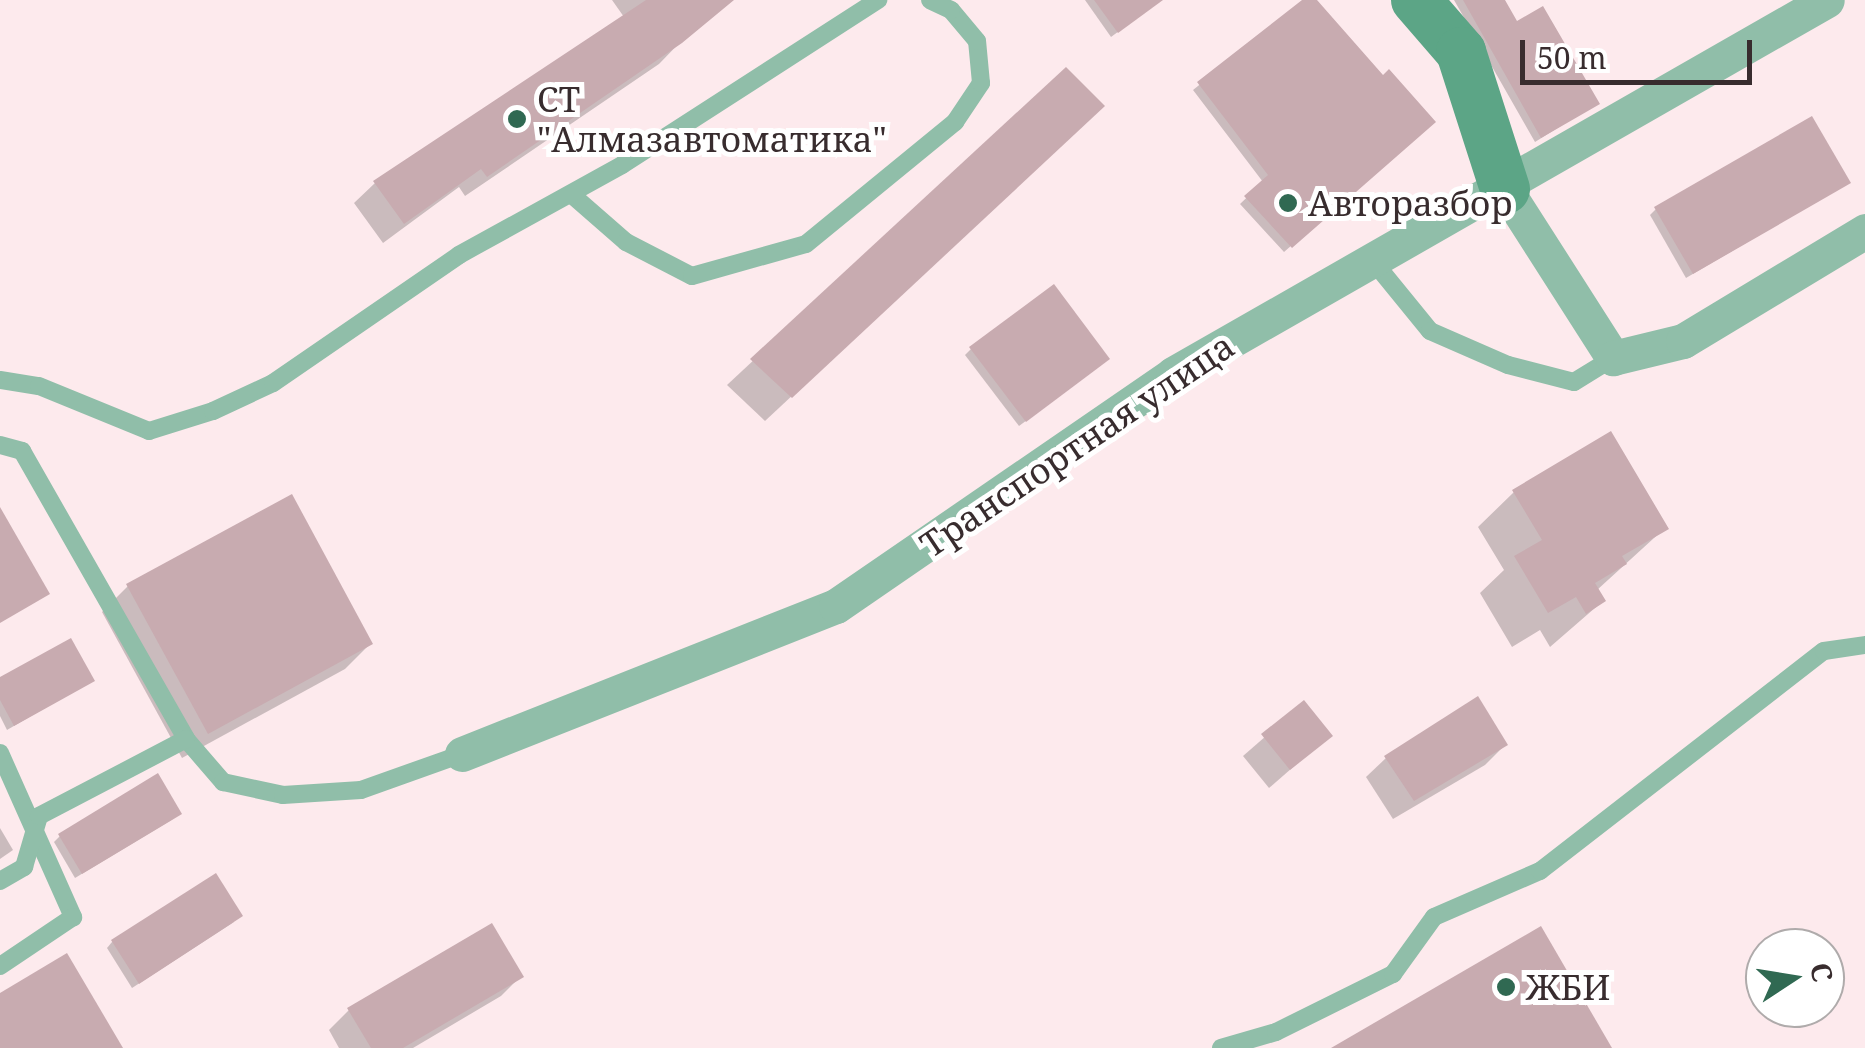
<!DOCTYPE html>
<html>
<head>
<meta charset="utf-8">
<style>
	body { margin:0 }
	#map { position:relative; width:1865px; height:1048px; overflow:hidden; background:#fdeaed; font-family:"Noto Serif",serif }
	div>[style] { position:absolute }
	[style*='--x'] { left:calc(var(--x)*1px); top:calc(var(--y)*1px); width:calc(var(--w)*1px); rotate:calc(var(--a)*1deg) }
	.shadow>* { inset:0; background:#0003 }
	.building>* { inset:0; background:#c8abb0 }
	.lane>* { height:18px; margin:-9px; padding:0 9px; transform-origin:9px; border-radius:9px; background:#90bea9 }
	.street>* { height:35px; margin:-17.5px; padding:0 17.5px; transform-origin:17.5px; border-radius:17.5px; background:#90bea9 }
	.secondary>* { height:50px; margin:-25px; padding:0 25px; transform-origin:25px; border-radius:25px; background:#5ca586 }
	.dots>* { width:28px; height:28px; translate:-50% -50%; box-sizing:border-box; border:5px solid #fff; border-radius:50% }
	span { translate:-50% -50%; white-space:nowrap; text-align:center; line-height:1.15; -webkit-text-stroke:10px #fff; paint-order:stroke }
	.poi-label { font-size:35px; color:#382c2e }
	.left { translate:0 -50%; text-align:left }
	.street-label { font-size:35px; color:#382c2e }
	.north { position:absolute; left:1745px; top:928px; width:100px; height:100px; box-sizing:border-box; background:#fff; border:2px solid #afabab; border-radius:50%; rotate:78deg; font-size:28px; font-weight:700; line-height:40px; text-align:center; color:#382c2e }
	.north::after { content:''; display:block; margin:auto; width:35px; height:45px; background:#306952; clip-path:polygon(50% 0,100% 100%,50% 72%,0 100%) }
	.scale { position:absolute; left:1520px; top:40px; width:232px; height:45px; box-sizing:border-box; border:5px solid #382c2e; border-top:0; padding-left:12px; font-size:30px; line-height:35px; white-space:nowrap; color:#382c2e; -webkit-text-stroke:8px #fff; paint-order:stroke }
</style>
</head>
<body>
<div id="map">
	<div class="shadow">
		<div style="clip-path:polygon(612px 0,721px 0,659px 64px,465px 196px,459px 187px,383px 243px,354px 203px,375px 183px,624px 17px)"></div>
		<div style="clip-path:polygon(1085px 0,1161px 0,1111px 37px)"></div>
		<div style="clip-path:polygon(1305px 0,1314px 0,1427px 127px,1284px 252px,1240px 204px,1263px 182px,1193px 90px)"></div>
		<div style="clip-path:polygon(1454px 0,1502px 0,1516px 24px,1596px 104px,1535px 142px)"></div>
		<div style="clip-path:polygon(1066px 70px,1077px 130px,765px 421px,727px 385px)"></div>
		<div style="clip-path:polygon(1848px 183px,1686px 278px,1650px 215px,1656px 209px)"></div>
		<div style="clip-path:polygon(971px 349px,1101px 365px,1019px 426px,965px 355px)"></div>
		<div style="clip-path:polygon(1514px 492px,1665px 528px,1597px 590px,1603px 601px,1550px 647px,1540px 630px,1512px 647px,1480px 593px,1504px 570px,1478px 527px)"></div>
		<div style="clip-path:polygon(128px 586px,370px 644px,345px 669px,182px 758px,102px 612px)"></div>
		<div style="clip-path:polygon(0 680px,91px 681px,7px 730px,0 716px)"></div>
		<div style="clip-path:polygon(1304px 703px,1330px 735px,1269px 788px,1243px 756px)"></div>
		<div style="clip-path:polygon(1505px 745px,1485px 765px,1393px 819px,1366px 777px,1386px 758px)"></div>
		<div style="clip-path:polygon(173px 819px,75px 878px,54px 842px,60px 836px)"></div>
		<div style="clip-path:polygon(0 828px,13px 850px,0 859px)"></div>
		<div style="clip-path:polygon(234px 922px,132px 988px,107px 948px,112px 942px)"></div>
		<div style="clip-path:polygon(521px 976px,501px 996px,413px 1048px,339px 1048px,329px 1030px,349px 1010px)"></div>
	</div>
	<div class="building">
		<div style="clip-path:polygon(646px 0,734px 0,682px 43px,487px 177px,481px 169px,404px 224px,373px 181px)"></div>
		<div style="clip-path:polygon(1094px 0,1163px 0,1118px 33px)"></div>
		<div style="clip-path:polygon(1302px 0,1317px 0,1383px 75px,1389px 69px,1436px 122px,1292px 248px,1244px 196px,1268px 175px,1197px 82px)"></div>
		<div style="clip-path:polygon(1463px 0,1505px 0,1517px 21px,1543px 6px,1600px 104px,1541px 138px)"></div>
		<div style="clip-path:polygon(1066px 67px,1105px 106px,792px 398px,750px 359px)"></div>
		<div style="clip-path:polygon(1812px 116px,1851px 183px,1693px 274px,1654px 207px)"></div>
		<div style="clip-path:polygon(1054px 284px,1110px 359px,1026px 422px,969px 347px)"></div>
		<div style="clip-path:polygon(1611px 431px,1669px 529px,1622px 556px,1627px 564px,1595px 583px,1606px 601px,1586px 614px,1576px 597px,1548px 613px,1514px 556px,1542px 540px,1512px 490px)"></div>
		<div style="clip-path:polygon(292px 494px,373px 644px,208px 734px,126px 584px)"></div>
		<div style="clip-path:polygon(0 507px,50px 594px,0 623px)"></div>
		<div style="clip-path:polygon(71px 638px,95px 681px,14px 726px,0 700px,0 677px)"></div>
		<div style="clip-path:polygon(1478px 696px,1508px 745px,1414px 801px,1384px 756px)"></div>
		<div style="clip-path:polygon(1304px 700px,1333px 736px,1290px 770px,1261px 734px)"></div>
		<div style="clip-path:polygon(158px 773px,182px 814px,82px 874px,58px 834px)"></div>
		<div style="clip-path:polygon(216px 873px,243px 916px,139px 984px,111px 940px)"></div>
		<div style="clip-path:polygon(492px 923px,524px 977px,403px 1048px,371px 1048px,347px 1008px)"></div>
		<div style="clip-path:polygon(1541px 926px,1612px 1048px,1331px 1048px)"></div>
		<div style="clip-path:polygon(67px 953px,123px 1048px,0 1048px,0 993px)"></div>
	</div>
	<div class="lane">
		<div style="--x:571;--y:194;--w:73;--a:41.1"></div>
		<div style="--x:626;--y:242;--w:74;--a:27.3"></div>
		<div style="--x:692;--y:276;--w:118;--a:-15.7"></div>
		<div style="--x:806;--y:244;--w:193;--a:-39.3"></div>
		<div style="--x:955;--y:122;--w:47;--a:-56.3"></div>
		<div style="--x:981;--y:83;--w:42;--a:-95.4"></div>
		<div style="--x:977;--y:41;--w:40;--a:-130"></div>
		<div style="--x:951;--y:10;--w:23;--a:-155"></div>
		<div style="--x:1373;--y:261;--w:90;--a:50.8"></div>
		<div style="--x:1430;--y:331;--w:85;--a:23.6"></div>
		<div style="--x:1508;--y:365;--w:68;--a:14.4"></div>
		<div style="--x:1574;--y:382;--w:46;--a:-31.6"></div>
		<div style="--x:0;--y:380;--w:39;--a:9"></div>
		<div style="--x:39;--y:386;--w:119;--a:22.2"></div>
		<div style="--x:149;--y:431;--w:67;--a:-17.4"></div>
		<div style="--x:213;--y:411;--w:66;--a:-25"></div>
		<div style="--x:273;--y:383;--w:226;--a:-34.5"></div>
		<div style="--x:459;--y:255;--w:186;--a:-28.9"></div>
		<div style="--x:622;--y:165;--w:305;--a:-32.8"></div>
		<div style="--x:0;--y:445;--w:23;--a:15"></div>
		<div style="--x:22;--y:451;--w:331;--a:60.3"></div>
		<div style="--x:186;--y:739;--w:57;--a:49.3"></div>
		<div style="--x:223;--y:782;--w:61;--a:12.2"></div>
		<div style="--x:283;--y:795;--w:78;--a:-3.7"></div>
		<div style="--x:361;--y:790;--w:107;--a:-19.6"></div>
		<div style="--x:0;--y:753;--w:180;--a:66"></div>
		<div style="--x:73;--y:917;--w:88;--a:146.1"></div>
		<div style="--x:0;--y:881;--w:28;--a:-30"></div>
		<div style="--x:24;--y:867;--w:53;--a:-73.6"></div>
		<div style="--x:39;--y:816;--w:166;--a:-27.6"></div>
		<div style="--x:1221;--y:1048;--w:57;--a:-16.2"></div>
		<div style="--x:1276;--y:1032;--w:131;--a:-26.4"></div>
		<div style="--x:1393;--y:974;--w:70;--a:-54.3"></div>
		<div style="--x:1434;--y:917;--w:116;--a:-23.5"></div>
		<div style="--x:1540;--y:871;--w:359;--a:-37.8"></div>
		<div style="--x:1824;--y:651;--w:41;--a:-8.3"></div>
	</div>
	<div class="street">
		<div style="--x:1505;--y:189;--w:201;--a:57.4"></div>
		<div style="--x:1613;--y:358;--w:72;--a:-13.7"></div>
		<div style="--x:1683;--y:341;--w:213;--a:-31.1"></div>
		<div style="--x:462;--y:754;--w:402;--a:-21.6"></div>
		<div style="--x:836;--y:606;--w:409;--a:-34.5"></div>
		<div style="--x:1173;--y:374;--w:753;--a:-29.76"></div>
	</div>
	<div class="secondary">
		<div style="--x:1416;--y:0;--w:69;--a:49.1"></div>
		<div style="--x:1461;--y:52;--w:144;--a:72.2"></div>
	</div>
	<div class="dots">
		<div style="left:517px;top:119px;background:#306952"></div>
		<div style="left:1288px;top:203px;background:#306952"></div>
		<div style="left:1506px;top:987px;background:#306952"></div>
	</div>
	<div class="poi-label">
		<span class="left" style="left:537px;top:119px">СТ<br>"Алмазавтоматика"</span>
		<span class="left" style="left:1308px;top:203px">Авторазбор</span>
		<span class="left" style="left:1526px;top:987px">ЖБИ</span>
	</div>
	<div class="street-label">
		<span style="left:1077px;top:445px;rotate:-34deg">Транспортная улица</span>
	</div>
	<div class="north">С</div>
	<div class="scale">50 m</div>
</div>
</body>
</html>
